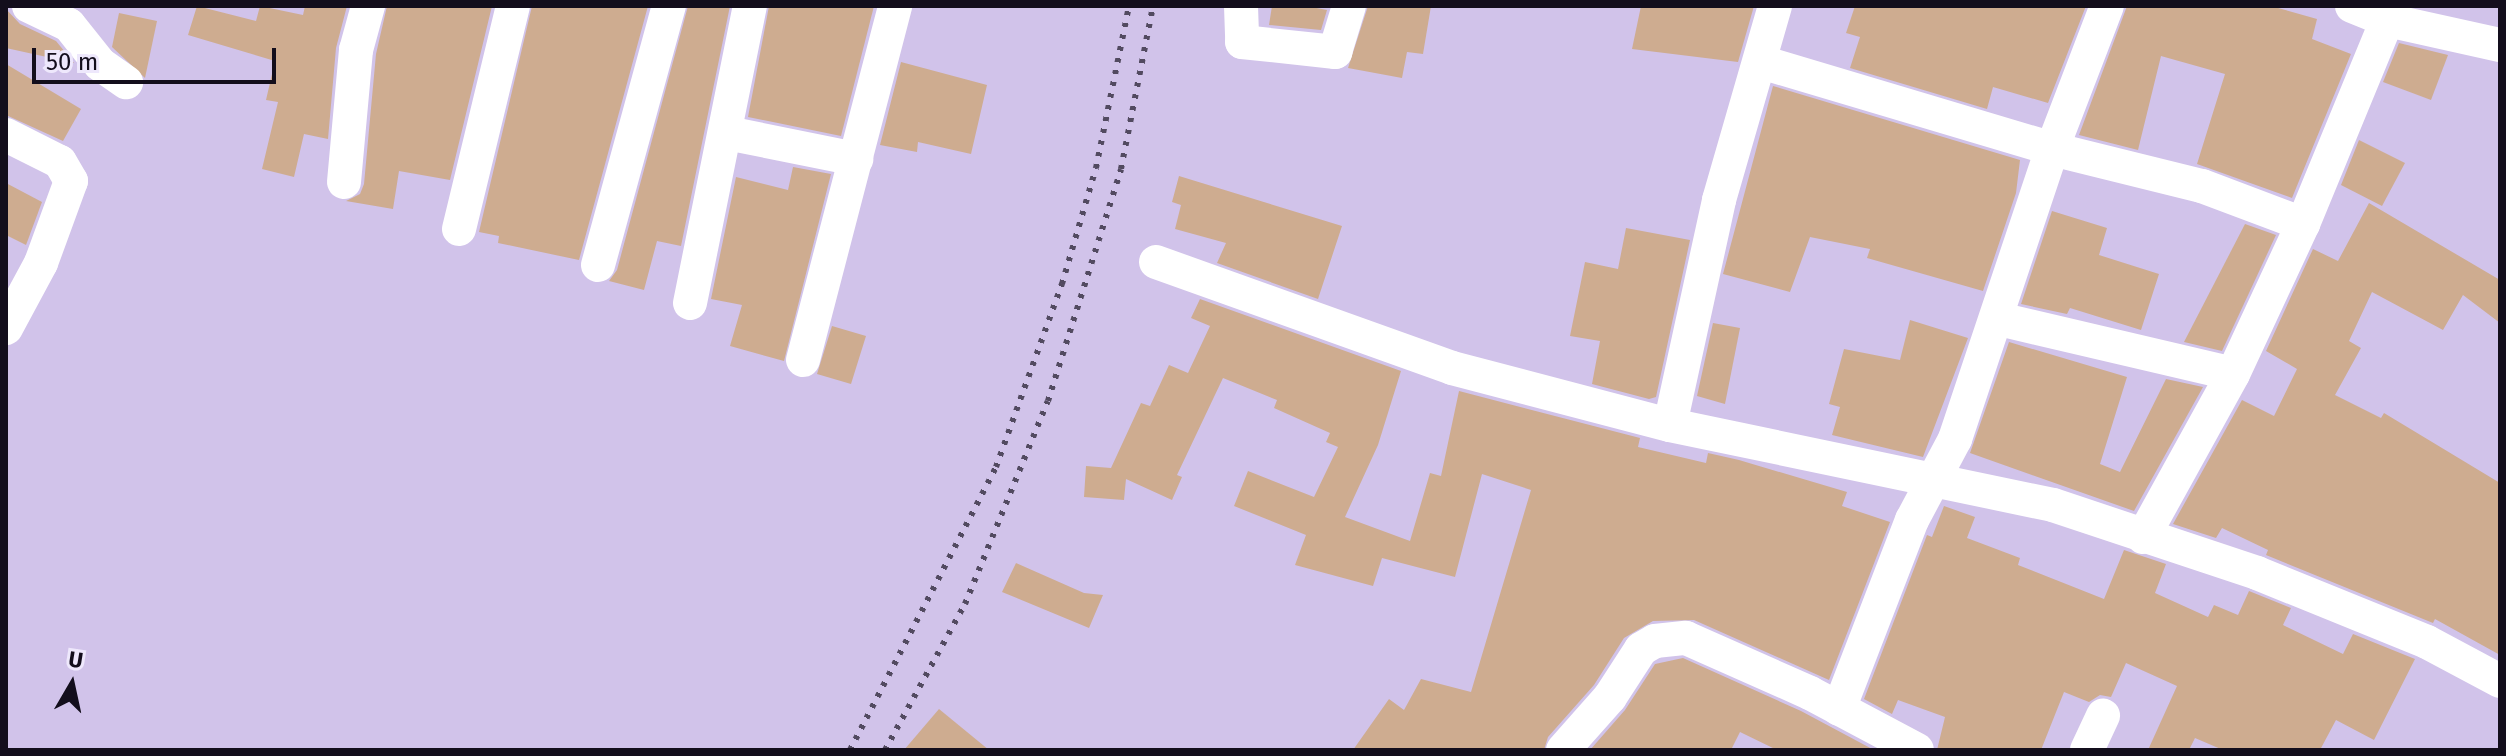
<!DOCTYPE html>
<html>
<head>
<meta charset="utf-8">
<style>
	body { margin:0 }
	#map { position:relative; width:2506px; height:756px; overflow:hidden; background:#d1c3ea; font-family:"Fira Sans",sans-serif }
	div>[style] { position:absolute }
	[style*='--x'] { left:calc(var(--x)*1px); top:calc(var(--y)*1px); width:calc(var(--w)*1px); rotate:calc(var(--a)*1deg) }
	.building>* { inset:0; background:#ceac90 }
	.minor>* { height:34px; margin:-17px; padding:0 17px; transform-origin:17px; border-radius:17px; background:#fff }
	.rail>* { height:6px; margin-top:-3px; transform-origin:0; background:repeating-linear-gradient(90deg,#524a60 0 4px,transparent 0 12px) }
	span { translate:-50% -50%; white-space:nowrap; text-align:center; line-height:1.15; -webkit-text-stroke:8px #eee8fc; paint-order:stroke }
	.frame { position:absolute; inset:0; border:8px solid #130e1c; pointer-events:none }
	.north { position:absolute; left:32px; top:644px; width:80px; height:80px; -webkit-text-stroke:6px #eee8fc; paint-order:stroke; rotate:9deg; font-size:22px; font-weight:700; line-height:32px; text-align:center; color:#130e1c }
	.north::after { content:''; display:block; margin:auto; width:28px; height:36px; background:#130e1c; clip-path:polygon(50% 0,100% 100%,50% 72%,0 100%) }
	.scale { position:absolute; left:32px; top:48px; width:244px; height:36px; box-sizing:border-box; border:4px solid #130e1c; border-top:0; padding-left:10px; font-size:24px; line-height:28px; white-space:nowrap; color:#130e1c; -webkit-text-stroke:6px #eee8fc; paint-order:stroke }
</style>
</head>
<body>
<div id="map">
	<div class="building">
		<div style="clip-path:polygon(197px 6px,256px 21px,260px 6px,303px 15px,305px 6px,347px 6px,336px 48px,328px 139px,304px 134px,294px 177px,262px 169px,278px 102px,266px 100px,275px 61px,188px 35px)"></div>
		<div style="clip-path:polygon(387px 6px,492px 6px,450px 180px,399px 171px,393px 209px,346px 201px,360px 194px,364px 184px,376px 54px)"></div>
		<div style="clip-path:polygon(532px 6px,648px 6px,579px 260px,498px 243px,499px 236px,479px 232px)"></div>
		<div style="clip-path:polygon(688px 6px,730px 6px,681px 246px,657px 241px,644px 290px,609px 281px,617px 270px)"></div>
		<div style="clip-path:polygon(769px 6px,874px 6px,841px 136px,748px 117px)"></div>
		<div style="clip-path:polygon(1272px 6px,1306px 6px,1327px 10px,1321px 30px,1269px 25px)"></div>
		<div style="clip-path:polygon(1368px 6px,1431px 6px,1423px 54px,1407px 52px,1402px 78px,1348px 68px)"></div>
		<div style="clip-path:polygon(1641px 6px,1754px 6px,1738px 62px,1632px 49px)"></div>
		<div style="clip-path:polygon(1855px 6px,2086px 6px,2048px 103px,1993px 87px,1987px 109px,1850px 68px,1860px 37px,1846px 33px)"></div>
		<div style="clip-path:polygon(2127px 6px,2271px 6px,2317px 19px,2312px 39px,2351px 54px,2292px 198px,2197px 164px,2225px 74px,2161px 56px,2138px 150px,2079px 135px)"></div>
		<div style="clip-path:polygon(6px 9px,20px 24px,56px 41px,74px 63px,6px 48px)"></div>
		<div style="clip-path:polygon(119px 13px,157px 21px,145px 78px,112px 47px)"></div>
		<div style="clip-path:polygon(2399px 43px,2448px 55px,2431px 100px,2383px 82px)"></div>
		<div style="clip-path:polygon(901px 62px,987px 85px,971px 154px,918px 142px,917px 152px,880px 145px)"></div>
		<div style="clip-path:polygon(6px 64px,81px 109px,63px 141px,6px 115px)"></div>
		<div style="clip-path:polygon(1773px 86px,2020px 160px,2016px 193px,1983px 291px,1867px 258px,1870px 249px,1810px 237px,1790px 292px,1723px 274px)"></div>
		<div style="clip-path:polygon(2359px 140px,2405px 163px,2382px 206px,2341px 185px)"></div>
		<div style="clip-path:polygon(793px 167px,831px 174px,784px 361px,730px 346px,742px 305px,711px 299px,736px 177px,788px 190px)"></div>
		<div style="clip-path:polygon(1179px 176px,1342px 226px,1318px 299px,1217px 263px,1226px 243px,1175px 229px,1181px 205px,1172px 202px)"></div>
		<div style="clip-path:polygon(6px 183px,42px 202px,26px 245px,6px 235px)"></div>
		<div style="clip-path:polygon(2369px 203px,2500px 280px,2500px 323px,2463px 295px,2443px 330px,2372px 292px,2349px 341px,2361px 348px,2335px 395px,2381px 418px,2384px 413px,2500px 483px,2500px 655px,2435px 619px,2433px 623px,2266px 555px,2268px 550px,2222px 528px,2216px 538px,2173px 524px,2242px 400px,2274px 416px,2297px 369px,2266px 351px,2313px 249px,2338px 261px)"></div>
		<div style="clip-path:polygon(2052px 211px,2107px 228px,2099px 255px,2159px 274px,2141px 330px,2070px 308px,2067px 314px,2021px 304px)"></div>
		<div style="clip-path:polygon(2245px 224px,2276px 235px,2222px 351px,2184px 342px)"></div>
		<div style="clip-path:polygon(1626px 228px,1690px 240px,1656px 397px,1649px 399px,1592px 384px,1600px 341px,1570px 336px,1585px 262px,1618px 269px)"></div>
		<div style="clip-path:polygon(1200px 299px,1401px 371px,1378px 445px,1345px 517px,1410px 541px,1430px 473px,1441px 476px,1459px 391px,1640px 438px,1638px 447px,1706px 463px,1708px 453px,1739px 460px,1847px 492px,1842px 506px,1890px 522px,1829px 680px,1694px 620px,1653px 621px,1624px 638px,1594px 685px,1548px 737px,1544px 750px,1353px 750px,1389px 699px,1404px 710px,1421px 679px,1471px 692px,1531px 490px,1482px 474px,1455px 577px,1382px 558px,1373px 586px,1295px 565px,1306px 535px,1234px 506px,1248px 471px,1314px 497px,1338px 447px,1326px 442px,1330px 433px,1274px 408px,1277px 400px,1223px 378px,1177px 475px,1182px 477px,1172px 500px,1126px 479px,1124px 500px,1084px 497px,1086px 466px,1111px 468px,1141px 403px,1150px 406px,1169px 365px,1188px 373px,1210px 326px,1191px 318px)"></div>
		<div style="clip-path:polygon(1910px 320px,1968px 338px,1923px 457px,1832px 435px,1840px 407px,1829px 404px,1844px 349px,1900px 360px)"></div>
		<div style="clip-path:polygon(1713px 323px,1740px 328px,1725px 404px,1697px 396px)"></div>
		<div style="clip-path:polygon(832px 326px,866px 336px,851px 384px,817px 374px)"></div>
		<div style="clip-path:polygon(2009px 342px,2127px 377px,2100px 464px,2120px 472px,2166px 379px,2203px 387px,2134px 511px,1970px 453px)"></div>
		<div style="clip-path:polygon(1944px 506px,1975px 517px,1967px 538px,2020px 558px,2018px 565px,2104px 599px,2124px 550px,2166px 564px,2155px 593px,2208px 617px,2214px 605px,2238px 615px,2249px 591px,2291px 608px,2283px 625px,2343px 654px,2353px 634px,2415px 659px,2374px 740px,2336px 720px,2320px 750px,2223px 750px,2195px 738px,2189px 750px,2148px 750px,2177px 686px,2126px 663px,2111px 697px,2100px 695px,2089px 702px,2064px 692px,2041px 750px,1937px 750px,1945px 717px,1898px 700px,1892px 714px,1864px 699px,1927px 535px,1932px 537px)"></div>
		<div style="clip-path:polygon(1016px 563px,1084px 593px,1103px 595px,1089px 628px,1002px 592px)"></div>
		<div style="clip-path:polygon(1683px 658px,1801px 711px,1874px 750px,1777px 750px,1740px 732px,1731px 750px,1590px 750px,1625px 710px,1655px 664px)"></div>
		<div style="clip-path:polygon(939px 709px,989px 750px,904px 750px)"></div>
	</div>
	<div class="minor">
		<div style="--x:29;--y:6;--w:44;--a:25.4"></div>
		<div style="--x:69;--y:25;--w:50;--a:51.5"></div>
		<div style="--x:100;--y:64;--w:32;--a:35"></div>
		<div style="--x:1241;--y:6;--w:36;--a:88"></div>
		<div style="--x:1242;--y:42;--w:94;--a:6.1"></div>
		<div style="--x:1335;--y:52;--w:48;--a:-73.1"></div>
		<div style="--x:2352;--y:6;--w:38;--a:22"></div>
		<div style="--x:2387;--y:20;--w:116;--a:12.5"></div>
		<div style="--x:1761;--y:62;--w:304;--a:16.6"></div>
		<div style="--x:2052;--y:149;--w:154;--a:13.9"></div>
		<div style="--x:2202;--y:186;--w:108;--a:20.6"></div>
		<div style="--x:727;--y:133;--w:132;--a:11.4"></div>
		<div style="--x:6;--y:135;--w:60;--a:26.6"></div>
		<div style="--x:60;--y:162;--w:22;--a:60"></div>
		<div style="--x:71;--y:181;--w:87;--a:110.1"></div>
		<div style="--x:41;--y:263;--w:74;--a:118.3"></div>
		<div style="--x:344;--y:182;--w:133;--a:-84.8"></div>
		<div style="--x:356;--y:50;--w:46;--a:-74.7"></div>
		<div style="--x:459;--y:229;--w:229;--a:-76.4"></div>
		<div style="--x:1156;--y:262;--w:314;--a:19.7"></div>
		<div style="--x:1452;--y:368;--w:225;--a:14.7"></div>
		<div style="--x:1670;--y:425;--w:391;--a:11.8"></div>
		<div style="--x:2053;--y:505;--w:215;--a:18.4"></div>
		<div style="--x:2257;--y:573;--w:183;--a:22.1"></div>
		<div style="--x:2427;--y:642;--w:83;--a:28.1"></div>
		<div style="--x:598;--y:265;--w:269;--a:-74.7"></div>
		<div style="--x:690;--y:303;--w:303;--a:-78.6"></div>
		<div style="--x:1999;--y:319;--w:240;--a:13.2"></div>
		<div style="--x:803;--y:360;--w:366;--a:-75.4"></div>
		<div style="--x:1670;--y:425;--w:230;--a:-77.7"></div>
		<div style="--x:1719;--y:200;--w:202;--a:-73.9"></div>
		<div style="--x:2143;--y:537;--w:186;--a:-61.1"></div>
		<div style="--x:2233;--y:374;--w:166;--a:-65"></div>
		<div style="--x:2303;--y:224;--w:221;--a:-67.6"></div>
		<div style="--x:1839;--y:709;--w:203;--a:-68.9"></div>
		<div style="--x:1912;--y:520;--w:92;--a:-62"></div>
		<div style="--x:1955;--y:439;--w:306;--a:-71.5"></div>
		<div style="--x:2052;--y:149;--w:153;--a:-69"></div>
		<div style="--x:1563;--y:750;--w:71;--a:-48.4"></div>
		<div style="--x:1610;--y:697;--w:57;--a:-57.1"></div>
		<div style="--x:1641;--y:649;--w:16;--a:-30"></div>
		<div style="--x:1655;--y:641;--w:31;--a:-6"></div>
		<div style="--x:1686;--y:638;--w:136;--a:23.9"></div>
		<div style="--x:1810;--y:693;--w:121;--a:28"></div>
		<div style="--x:2087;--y:750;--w:38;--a:-65"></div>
	</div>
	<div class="rail">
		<div style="--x:850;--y:750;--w:318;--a:-62.7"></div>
		<div style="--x:996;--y:467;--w:195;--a:-70.2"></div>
		<div style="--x:1062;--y:284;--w:121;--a:-73.7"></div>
		<div style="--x:1096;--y:168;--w:165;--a:-78.5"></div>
		<div style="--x:885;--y:750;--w:166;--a:-61.3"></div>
		<div style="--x:965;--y:604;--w:219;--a:-67.8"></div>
		<div style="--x:1048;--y:401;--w:243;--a:-72.5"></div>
		<div style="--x:1121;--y:169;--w:166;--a:-78.9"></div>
	</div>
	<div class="frame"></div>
	<div class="north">U</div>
	<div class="scale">50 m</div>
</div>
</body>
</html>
